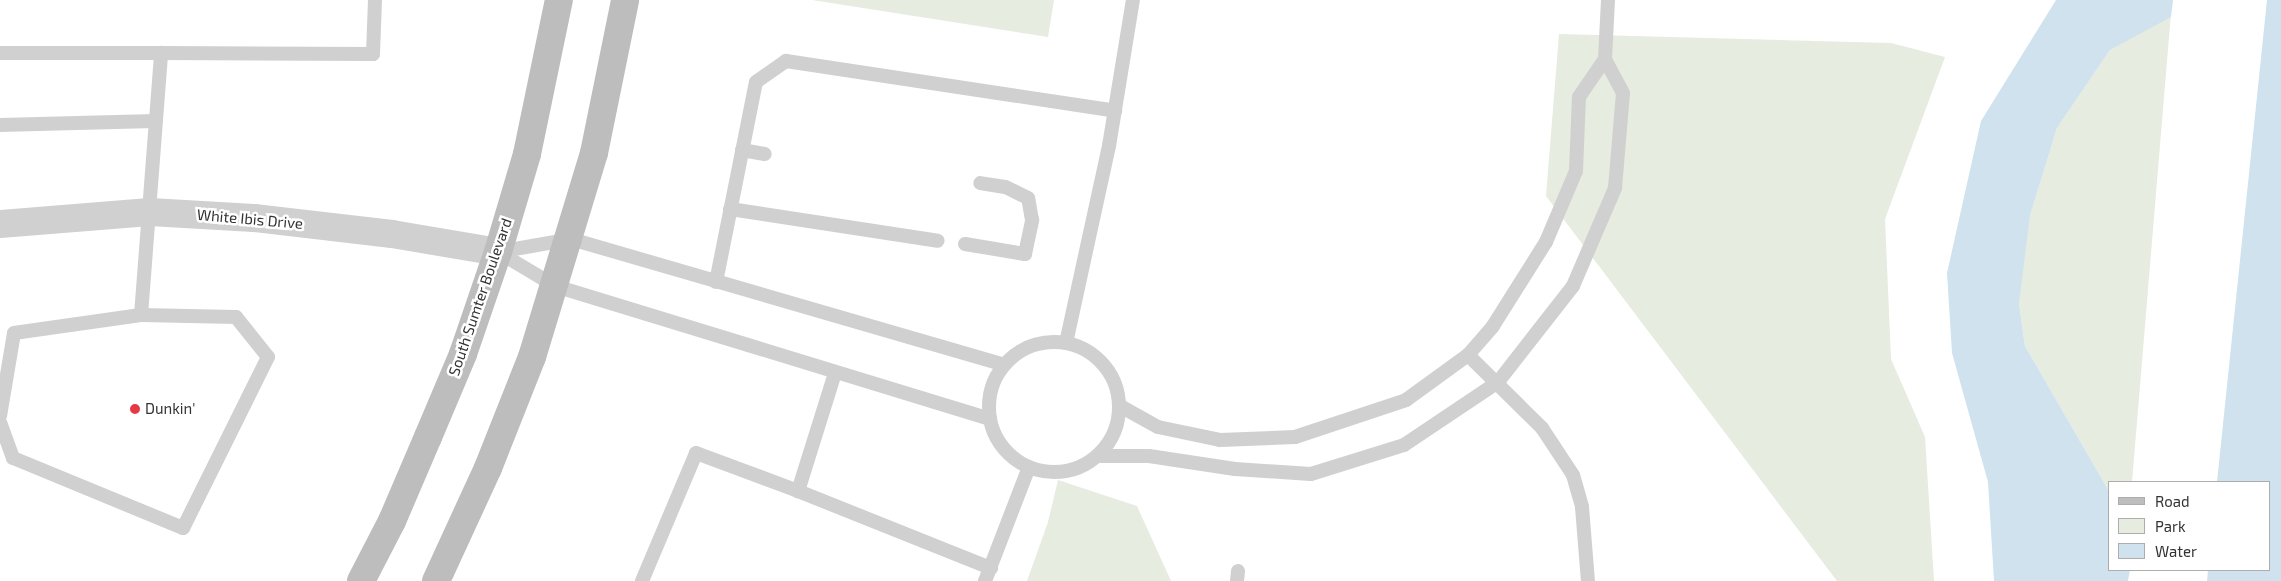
<!DOCTYPE html>
<html>
<head>
<meta charset="utf-8">
<style>
	body { margin:0 }
	#map { position:relative; width:2281px; height:581px; overflow:hidden; background:#fff; font-family:"Exo 2",sans-serif }
	div>[style] { position:absolute }
	[style*='--x'] { left:calc(var(--x)*1px); top:calc(var(--y)*1px); width:calc(var(--w)*1px); rotate:calc(var(--a)*1deg) }
	.green>* { inset:0; background:#e6ecdf }
	.water>* { inset:0; background:#cfe2ee }
	.service>* { height:14px; margin:-7px; padding:0 7px; transform-origin:7px; border-radius:7px; background:#d0d0d0 }
	.service>.ring { margin:-7px; padding:0; box-sizing:content-box; background:none; border:14px solid #d0d0d0; border-radius:50% }
	.minor>* { height:28px; margin:-14px; padding:0 14px; transform-origin:14px; border-radius:14px; background:#d0d0d0 }
	.secondary>* { height:28px; margin:-14px; padding:0 14px; transform-origin:14px; border-radius:14px; background:#bdbdbd }
	.dots>* { width:14px; height:14px; translate:-50% -50%; box-sizing:border-box; border:2px solid #fff; border-radius:50% }
	span { translate:-50% -50%; white-space:nowrap; text-align:center; line-height:1.15; -webkit-text-stroke:5px #fff; paint-order:stroke }
	.street-label { font-size:15px; color:#333 }
	.poi-label { font-size:15px; color:#333 }
	.left { translate:0 -50%; text-align:left }
	.legend { position:absolute; left:2108px; top:481px; width:162px; height:90px; box-sizing:border-box; background:#fff; border:1px solid #adadad; margin:0; padding:6px 9px; list-style:none; font-size:15px; color:#333 }
	.legend li { display:flex; align-items:center; gap:10px; height:25px }
	.legend b { width:25px; border:1px solid #adadad }
</style>
</head>
<body>
<div id="map">
	<div class="green">
		<div style="clip-path:polygon(812px 0,1054px 0,1048px 37px)"></div>
		<div style="clip-path:polygon(2171px 13px,2132px 482px,2110px 482px,2110px 493px,2025px 346px,2019px 304px,2023px 252px,2030px 214px,2057px 128px,2110px 50px)"></div>
		<div style="clip-path:polygon(1559px 34px,1891px 43px,1945px 57px,1885px 219px,1891px 359px,1925px 437px,1934px 581px,1837px 581px,1546px 196px)"></div>
		<div style="clip-path:polygon(1058px 480px,1137px 506px,1171px 581px,1027px 581px,1048px 522px)"></div>
	</div>
	<div class="water">
		<div style="clip-path:polygon(2056px 0,2173px 0,2171px 17px,2110px 50px,2057px 128px,2030px 215px,2019px 304px,2025px 346px,2110px 493px,2110px 570px,2130px 570px,2128px 581px,1994px 581px,1988px 482px,1952px 353px,1947px 273px,1981px 121px)"></div>
		<div style="clip-path:polygon(2267px 0,2281px 0,2281px 581px,2207px 581px,2208px 570px,2270px 570px,2270px 482px,2217px 482px)"></div>
	</div>
	<div class="service">
		<div style="--x:0;--y:53;--w:161;--a:0"></div>
		<div style="--x:0;--y:125;--w:155;--a:-1.5"></div>
		<div style="--x:742;--y:150;--w:23;--a:10"></div>
		<div style="--x:730;--y:209;--w:210;--a:8.7"></div>
		<div style="--x:965;--y:244;--w:61;--a:9.5"></div>
		<div style="--x:1025;--y:254;--w:35;--a:-78"></div>
		<div style="--x:1032;--y:220;--w:22;--a:-100"></div>
		<div style="--x:1028;--y:198;--w:25;--a:-154"></div>
		<div style="--x:1005;--y:187;--w:25;--a:-171"></div>
		<div style="--x:498;--y:252;--w:74;--a:-10.1"></div>
		<div style="--x:571;--y:239;--w:451;--a:16.2"></div>
		<div style="--x:498;--y:252;--w:66;--a:30.8"></div>
		<div style="--x:555;--y:286;--w:455;--a:17"></div>
		<div style="--x:716;--y:282;--w:204;--a:-78.7"></div>
		<div style="--x:756;--y:82;--w:37;--a:-35"></div>
		<div style="--x:786;--y:61;--w:333;--a:8.6"></div>
		<div style="--x:141;--y:315;--w:263;--a:-85.6"></div>
		<div style="--x:161;--y:53;--w:212;--a:0.3"></div>
		<div style="--x:373;--y:54;--w:54;--a:-87.9"></div>
		<div class="ring" style="left:989px;top:342px;width:116px;height:116px"></div>
		<div style="--x:1066;--y:343;--w:202;--a:-77.7"></div>
		<div style="--x:1109;--y:146;--w:148;--a:-80.7"></div>
		<div style="--x:1468;--y:355;--w:104;--a:44.6"></div>
		<div style="--x:1542;--y:428;--w:56;--a:56.6"></div>
		<div style="--x:1573;--y:475;--w:33;--a:74"></div>
		<div style="--x:1582;--y:507;--w:74;--a:85.4"></div>
		<div style="--x:835;--y:373;--w:124;--a:107.4"></div>
		<div style="--x:798;--y:491;--w:208;--a:21.8"></div>
		<div style="--x:1120;--y:406;--w:43;--a:28.9"></div>
		<div style="--x:1158;--y:427;--w:63;--a:11.8"></div>
		<div style="--x:1220;--y:440;--w:75;--a:-2.3"></div>
		<div style="--x:1295;--y:437;--w:117;--a:-18.4"></div>
		<div style="--x:1406;--y:400;--w:77;--a:-36"></div>
		<div style="--x:1468;--y:355;--w:38;--a:-49"></div>
		<div style="--x:1493;--y:326;--w:99;--a:-57.8"></div>
		<div style="--x:1546;--y:242;--w:77;--a:-67.1"></div>
		<div style="--x:1576;--y:171;--w:74;--a:-87.7"></div>
		<div style="--x:1579;--y:97;--w:46;--a:-55.6"></div>
		<div style="--x:0;--y:416;--w:84;--a:-80.4"></div>
		<div style="--x:14;--y:333;--w:128;--a:-8.1"></div>
		<div style="--x:141;--y:315;--w:95;--a:1.2"></div>
		<div style="--x:236;--y:317;--w:51;--a:51.3"></div>
		<div style="--x:268;--y:357;--w:191;--a:116.4"></div>
		<div style="--x:183;--y:528;--w:184;--a:-157.6"></div>
		<div style="--x:13;--y:458;--w:37;--a:-110"></div>
		<div style="--x:1098;--y:456;--w:51;--a:0"></div>
		<div style="--x:1149;--y:456;--w:87;--a:8.6"></div>
		<div style="--x:1235;--y:469;--w:76;--a:3.8"></div>
		<div style="--x:1311;--y:474;--w:97;--a:-17.3"></div>
		<div style="--x:1404;--y:445;--w:113;--a:-33.8"></div>
		<div style="--x:1498;--y:382;--w:122;--a:-52"></div>
		<div style="--x:1573;--y:286;--w:107;--a:-66.8"></div>
		<div style="--x:1615;--y:188;--w:95;--a:-85.2"></div>
		<div style="--x:1623;--y:93;--w:38;--a:-118"></div>
		<div style="--x:1605;--y:59;--w:59;--a:-87.1"></div>
		<div style="--x:642;--y:581;--w:139;--a:-67.1"></div>
		<div style="--x:696;--y:453;--w:109;--a:20.4"></div>
		<div style="--x:985;--y:581;--w:122;--a:-68.9"></div>
		<div style="--x:1237;--y:581;--w:10;--a:-84"></div>
	</div>
	<div class="minor">
		<div style="--x:0;--y:224;--w:150;--a:-4.6"></div>
		<div style="--x:150;--y:212;--w:104;--a:3.3"></div>
		<div style="--x:254;--y:218;--w:139;--a:6.6"></div>
		<div style="--x:392;--y:234;--w:108;--a:9.6"></div>
	</div>
	<div class="secondary">
		<div style="--x:361;--y:581;--w:68;--a:-62.7"></div>
		<div style="--x:392;--y:521;--w:91;--a:-66.8"></div>
		<div style="--x:428;--y:437;--w:90;--a:-67.1"></div>
		<div style="--x:463;--y:354;--w:108;--a:-71.1"></div>
		<div style="--x:498;--y:252;--w:102;--a:-73.5"></div>
		<div style="--x:527;--y:154;--w:157;--a:-78.3"></div>
		<div style="--x:436;--y:581;--w:124;--a:-65.3"></div>
		<div style="--x:488;--y:468;--w:119;--a:-68.4"></div>
		<div style="--x:532;--y:357;--w:213;--a:-73.1"></div>
		<div style="--x:594;--y:153;--w:156;--a:-78.5"></div>
	</div>
	<div class="dots">
		<div style="left:135px;top:409px;background:#e63946"></div>
	</div>
	<div class="street-label">
		<span style="left:250px;top:219px;rotate:5deg">White Ibis Drive</span>
		<span style="left:480px;top:297px;rotate:-71deg">South Sumter Boulevard</span>
	</div>
	<div class="poi-label">
		<span class="left" style="left:145px;top:409px">Dunkin'</span>
	</div>
	<ul class="legend">
	<li><b style="height:6px;background:#bdbdbd"></b>Road</li>
	<li><b style="height:14px;background:#e6ecdf"></b>Park</li>
	<li><b style="height:14px;background:#cfe2ee"></b>Water</li>
	</ul>
</div>
</body>
</html>
